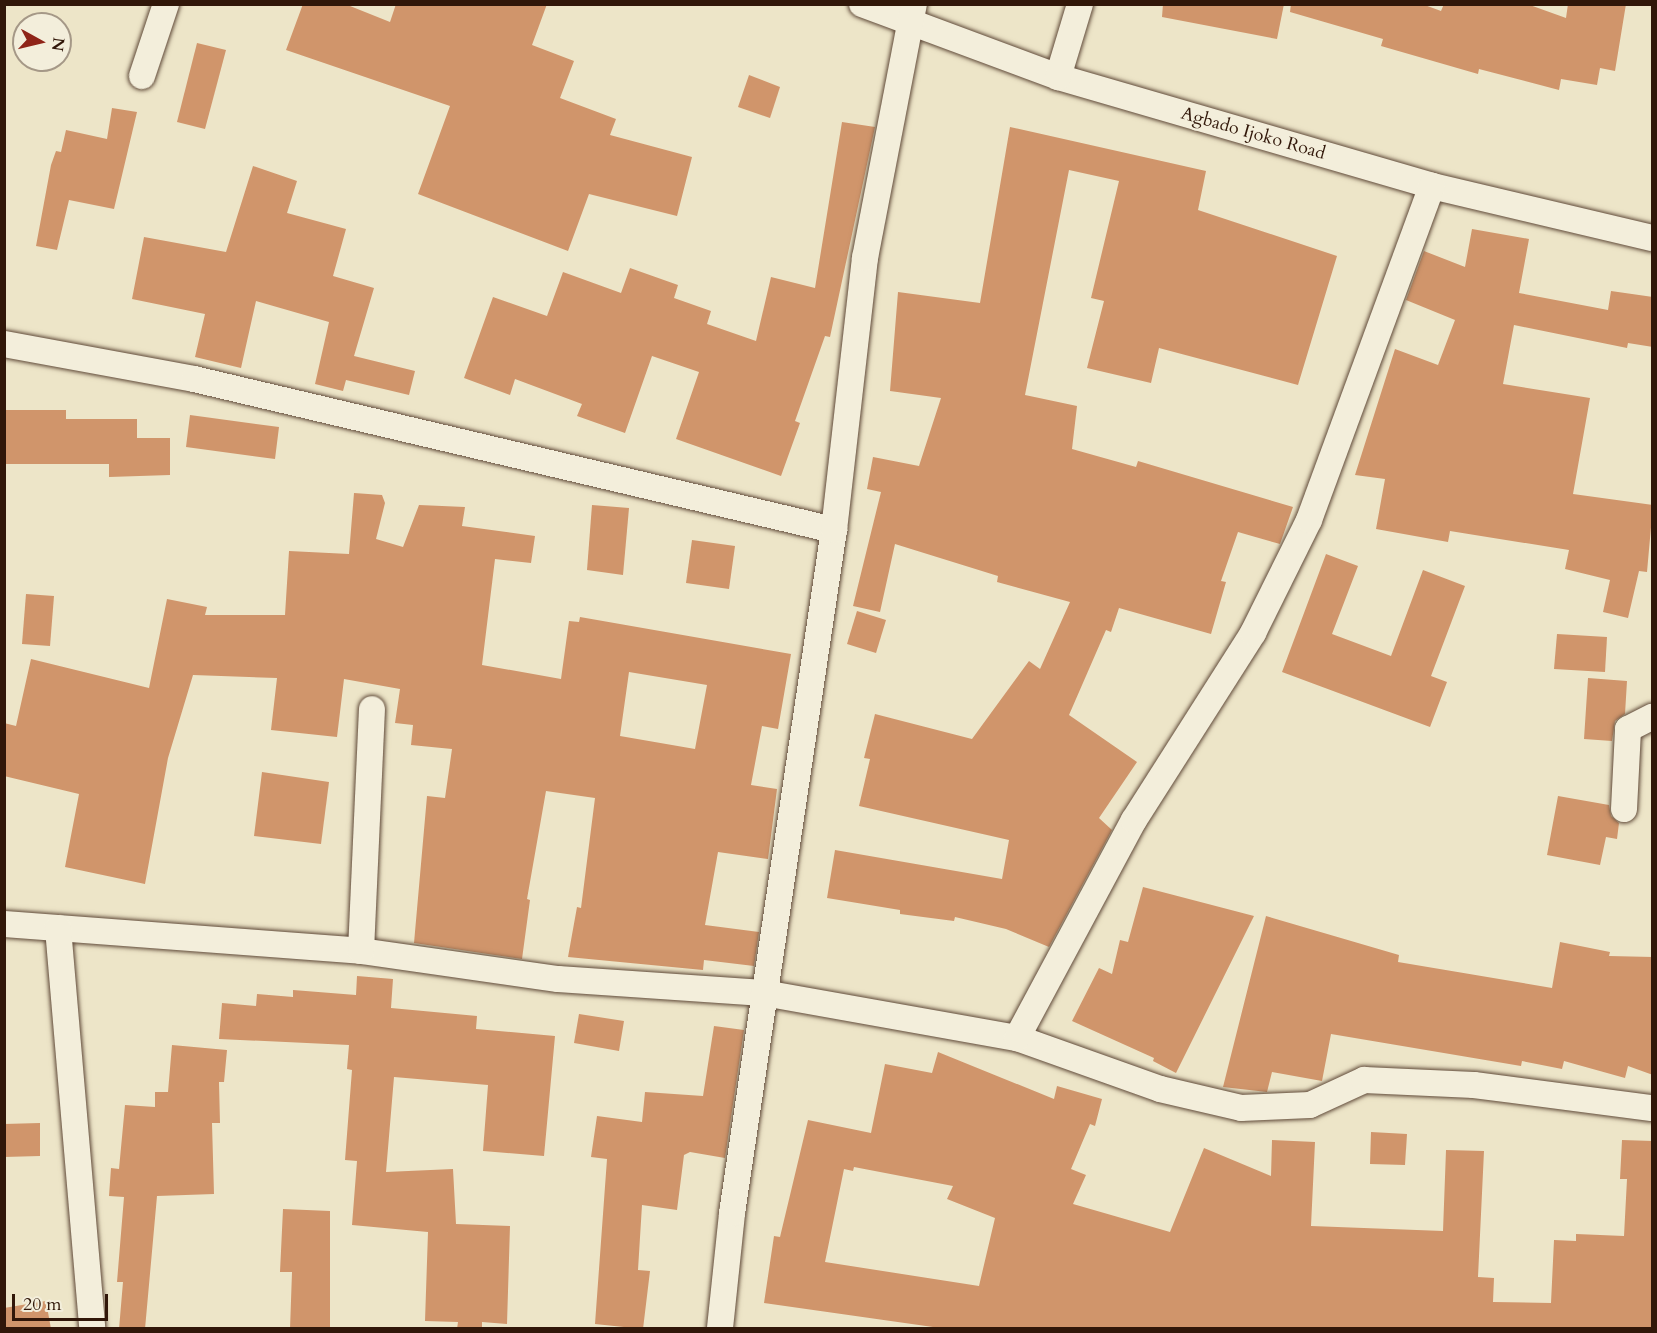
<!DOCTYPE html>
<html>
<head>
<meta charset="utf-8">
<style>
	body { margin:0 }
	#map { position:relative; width:1657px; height:1333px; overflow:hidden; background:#ede5c8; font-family:Cardo,serif }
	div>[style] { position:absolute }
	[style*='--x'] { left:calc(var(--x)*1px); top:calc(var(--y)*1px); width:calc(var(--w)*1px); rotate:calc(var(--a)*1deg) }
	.building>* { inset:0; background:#d0956b }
	.roads { filter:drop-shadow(0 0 2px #604a39) drop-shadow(0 0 2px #604a39) }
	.street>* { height:26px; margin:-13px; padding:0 13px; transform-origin:13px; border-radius:13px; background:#f3eedb }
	span { translate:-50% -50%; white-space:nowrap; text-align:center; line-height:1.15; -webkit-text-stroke:4.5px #f3eedb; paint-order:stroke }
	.street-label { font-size:18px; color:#311709 }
	.frame { position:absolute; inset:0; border:6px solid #311709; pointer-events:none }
	.north { position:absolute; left:12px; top:12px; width:60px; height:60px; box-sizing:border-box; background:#f3eedb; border:2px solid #a59887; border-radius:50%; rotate:98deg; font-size:16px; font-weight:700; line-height:24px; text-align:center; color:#311709 }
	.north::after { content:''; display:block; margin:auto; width:21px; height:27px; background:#8f2418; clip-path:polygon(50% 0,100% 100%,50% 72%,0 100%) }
	.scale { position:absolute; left:12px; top:1294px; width:96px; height:27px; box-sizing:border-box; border:3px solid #311709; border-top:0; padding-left:8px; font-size:18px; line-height:21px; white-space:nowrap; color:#311709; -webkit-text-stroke:4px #f3eedb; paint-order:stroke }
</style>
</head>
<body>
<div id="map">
	<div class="building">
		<div style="clip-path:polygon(303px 4px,345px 4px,390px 22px,396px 4px,547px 4px,532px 45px,574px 61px,560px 98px,616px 119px,610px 135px,692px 157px,677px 216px,589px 194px,568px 251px,418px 194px,450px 106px,286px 50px)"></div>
		<div style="clip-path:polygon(1163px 4px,1284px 4px,1277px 39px,1162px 17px)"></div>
		<div style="clip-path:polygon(1291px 4px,1422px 4px,1441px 11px,1444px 4px,1527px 4px,1566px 18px,1568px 4px,1626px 4px,1615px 71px,1600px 68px,1597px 85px,1561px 79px,1559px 90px,1479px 69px,1478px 74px,1381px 46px,1383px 39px,1290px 12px)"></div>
		<div style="clip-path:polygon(197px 43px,226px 50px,205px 129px,177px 122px)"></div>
		<div style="clip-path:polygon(749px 75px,780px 87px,770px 118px,738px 107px)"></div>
		<div style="clip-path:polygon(112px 108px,137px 112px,114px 209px,69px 200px,57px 250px,36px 246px,51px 165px,56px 151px,61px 152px,66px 130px,107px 139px)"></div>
		<div style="clip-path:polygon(842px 122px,875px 127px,830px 337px,825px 336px,795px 421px,800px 423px,781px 476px,676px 439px,699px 372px,652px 356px,625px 433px,577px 416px,582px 404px,515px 379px,510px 395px,464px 378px,493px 297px,547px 316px,563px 272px,621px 293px,630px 268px,678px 285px,674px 298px,711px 311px,707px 324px,756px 341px,771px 277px,815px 288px)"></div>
		<div style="clip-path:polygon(1010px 127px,1206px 171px,1198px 210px,1337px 256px,1298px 385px,1159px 348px,1151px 383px,1087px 368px,1104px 301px,1091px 298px,1119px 181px,1069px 170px,1025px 395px,1077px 406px,1072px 449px,1136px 467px,1138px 461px,1293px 507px,1280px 544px,1238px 532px,1221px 581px,1226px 582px,1211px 634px,1119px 608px,1111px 632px,1106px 630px,1069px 715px,1137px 762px,1099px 818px,1112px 830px,1049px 947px,1006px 929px,955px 917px,954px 921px,900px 914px,900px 910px,827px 898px,835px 850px,1002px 879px,1009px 840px,859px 806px,870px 759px,864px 758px,875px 714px,972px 739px,1029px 661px,1040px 669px,1070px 602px,997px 582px,998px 576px,895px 544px,880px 612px,853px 606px,881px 492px,867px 489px,873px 457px,919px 466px,941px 398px,890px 391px,898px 292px,980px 303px)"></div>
		<div style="clip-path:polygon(253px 166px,297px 181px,287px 213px,346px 229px,333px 276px,374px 288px,354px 356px,415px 371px,409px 395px,346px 380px,343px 391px,315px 384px,329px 322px,256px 301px,241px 368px,195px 357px,205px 314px,132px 299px,144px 237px,226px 252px)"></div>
		<div style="clip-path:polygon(1472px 229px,1529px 239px,1519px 293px,1608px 310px,1611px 291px,1653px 297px,1653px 347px,1628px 343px,1627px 348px,1514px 325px,1503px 384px,1590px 398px,1573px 494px,1653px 505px,1647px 572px,1639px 571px,1628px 618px,1603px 612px,1610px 580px,1565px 569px,1569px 550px,1450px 531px,1448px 542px,1376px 529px,1385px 479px,1355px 475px,1395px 349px,1438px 365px,1455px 320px,1406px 300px,1424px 251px,1465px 267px)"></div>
		<div style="clip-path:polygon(4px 410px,66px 410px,66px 419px,137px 419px,137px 438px,170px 438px,170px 475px,109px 477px,109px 464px,4px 464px)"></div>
		<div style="clip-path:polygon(190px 415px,279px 427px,275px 459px,186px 447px)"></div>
		<div style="clip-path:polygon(evenodd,354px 493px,382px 495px,385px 503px,376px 539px,403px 547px,419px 505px,465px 507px,462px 526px,535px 536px,531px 563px,495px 559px,482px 665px,561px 679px,569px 621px,579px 622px,580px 617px,791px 654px,778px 729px,762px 726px,751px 785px,777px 789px,768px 859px,718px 852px,705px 925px,759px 932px,754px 966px,704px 960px,703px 970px,568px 957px,577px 907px,581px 908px,595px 798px,546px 791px,527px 899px,530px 900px,522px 959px,414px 943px,427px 796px,445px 798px,452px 749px,411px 745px,413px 725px,395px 723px,400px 689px,344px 679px,337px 737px,271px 730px,277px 678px,193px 675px,168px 758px,145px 884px,65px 867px,79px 794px,4px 776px,4px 723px,16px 726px,31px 659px,149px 688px,167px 599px,207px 607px,205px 615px,285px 615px,289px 551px,349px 554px,354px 493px,629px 672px,707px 685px,695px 749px,620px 736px,629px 672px)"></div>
		<div style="clip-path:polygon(592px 505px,629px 508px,623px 575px,587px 570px)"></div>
		<div style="clip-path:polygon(692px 540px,735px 546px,729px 589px,686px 583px)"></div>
		<div style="clip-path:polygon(1326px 554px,1358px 566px,1332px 634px,1391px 656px,1423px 570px,1465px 586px,1431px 676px,1447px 682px,1430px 727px,1282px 672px)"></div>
		<div style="clip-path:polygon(26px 594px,54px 596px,50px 646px,22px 644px)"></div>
		<div style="clip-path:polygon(857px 611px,886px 620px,876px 653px,847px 644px)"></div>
		<div style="clip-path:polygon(1557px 634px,1607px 637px,1605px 672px,1554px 669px)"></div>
		<div style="clip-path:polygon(1588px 678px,1627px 681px,1625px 714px,1615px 721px,1612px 741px,1584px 739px)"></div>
		<div style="clip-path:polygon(262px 772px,329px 782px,321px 844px,254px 836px)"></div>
		<div style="clip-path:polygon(1558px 796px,1609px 805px,1611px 816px,1619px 823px,1617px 839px,1606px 837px,1600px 865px,1547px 855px)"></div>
		<div style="clip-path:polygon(1143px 887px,1254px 916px,1176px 1073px,1153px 1061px,1154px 1058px,1072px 1021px,1099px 968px,1112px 974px,1120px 940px,1128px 942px)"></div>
		<div style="clip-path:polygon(1266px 916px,1399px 955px,1398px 962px,1552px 988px,1560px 942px,1610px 952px,1609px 956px,1653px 957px,1653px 1075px,1628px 1066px,1625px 1078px,1564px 1061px,1562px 1069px,1522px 1061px,1521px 1066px,1331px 1034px,1322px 1081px,1272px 1072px,1267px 1092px,1223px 1087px)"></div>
		<div style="clip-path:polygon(357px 976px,393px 979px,391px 1008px,477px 1016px,476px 1029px,555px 1036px,544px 1156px,483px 1151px,488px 1085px,394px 1077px,386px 1172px,453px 1169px,456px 1224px,510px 1226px,507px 1324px,482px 1322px,482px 1329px,457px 1329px,458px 1322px,425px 1321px,428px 1232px,352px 1225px,357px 1161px,345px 1160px,352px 1070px,347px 1069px,349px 1045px,219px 1039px,222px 1003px,256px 1006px,257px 994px,293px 997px,293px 990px,356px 995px)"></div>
		<div style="clip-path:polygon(579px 1014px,624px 1021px,619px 1051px,574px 1043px)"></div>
		<div style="clip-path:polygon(714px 1026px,744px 1030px,725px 1158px,690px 1152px,684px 1155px,677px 1210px,642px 1205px,638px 1270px,650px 1271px,643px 1329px,595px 1324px,607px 1159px,591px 1157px,597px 1116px,642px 1122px,645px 1092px,703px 1096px)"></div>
		<div style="clip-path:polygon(172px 1045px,227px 1050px,224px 1082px,219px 1082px,220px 1123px,212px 1123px,214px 1194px,157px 1196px,145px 1329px,119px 1329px,123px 1282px,117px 1282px,124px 1197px,109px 1196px,111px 1168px,119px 1169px,125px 1105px,155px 1107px,155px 1092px,168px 1092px)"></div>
		<div style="clip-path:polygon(evenodd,938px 1052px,1054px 1099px,1057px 1086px,1102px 1099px,1095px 1126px,1090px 1124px,1071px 1169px,1086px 1175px,1073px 1204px,1170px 1232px,1204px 1148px,1271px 1176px,1272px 1140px,1315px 1142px,1311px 1226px,1443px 1231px,1446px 1150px,1484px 1151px,1478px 1277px,1494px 1278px,1493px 1302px,1551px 1303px,1554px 1240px,1576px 1241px,1576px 1234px,1624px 1236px,1627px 1179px,1620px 1179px,1622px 1140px,1653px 1141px,1653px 1329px,947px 1329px,764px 1303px,774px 1236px,780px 1237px,808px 1120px,871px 1133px,885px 1064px,932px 1073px,938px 1052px,854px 1167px,953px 1186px,947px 1199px,995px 1218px,979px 1286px,825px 1262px,844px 1169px,853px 1171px,854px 1167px)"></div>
		<div style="clip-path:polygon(40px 1123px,40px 1156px,4px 1157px,4px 1124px)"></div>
		<div style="clip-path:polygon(1371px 1132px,1407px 1134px,1405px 1165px,1370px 1164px)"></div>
		<div style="clip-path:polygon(283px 1209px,330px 1211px,330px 1329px,290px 1329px,292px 1272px,280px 1272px)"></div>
		<div style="clip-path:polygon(46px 1301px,51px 1329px,4px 1329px,4px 1308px)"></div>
	</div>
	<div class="roads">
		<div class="street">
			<div style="--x:862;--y:4;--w:209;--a:20.4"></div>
			<div style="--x:1058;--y:77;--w:390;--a:16.2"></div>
			<div style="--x:1432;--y:186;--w:226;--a:13.3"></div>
			<div style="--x:142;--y:76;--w:76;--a:-71.6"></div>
			<div style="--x:1058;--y:77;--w:76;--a:-73.2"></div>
			<div style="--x:4;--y:344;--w:193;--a:10.4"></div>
			<div style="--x:194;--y:379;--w:658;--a:13.28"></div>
			<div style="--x:1624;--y:809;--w:80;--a:-87.1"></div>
			<div style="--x:1628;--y:729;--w:27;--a:-27"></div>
			<div style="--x:4;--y:924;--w:358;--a:4.3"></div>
			<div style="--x:361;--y:951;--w:199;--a:8.1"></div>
			<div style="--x:558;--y:979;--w:206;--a:3.9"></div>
			<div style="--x:764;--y:993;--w:257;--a:10.1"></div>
			<div style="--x:1017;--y:1038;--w:152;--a:19.6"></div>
			<div style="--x:1160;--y:1089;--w:83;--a:13.2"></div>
			<div style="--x:1241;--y:1108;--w:69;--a:-2.5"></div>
			<div style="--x:1310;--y:1105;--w:60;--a:-24.8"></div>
			<div style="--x:1364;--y:1080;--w:110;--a:2.6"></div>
			<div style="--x:1474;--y:1085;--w:179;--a:7.4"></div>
			<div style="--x:58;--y:928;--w:401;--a:85.1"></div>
			<div style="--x:361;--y:951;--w:242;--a:-87.4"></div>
			<div style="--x:1017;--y:1038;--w:247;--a:-61.8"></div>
			<div style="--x:1134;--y:820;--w:222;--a:-57.5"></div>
			<div style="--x:1253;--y:633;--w:126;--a:-63.6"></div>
			<div style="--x:1309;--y:520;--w:356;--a:-69.8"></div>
			<div style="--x:720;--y:1328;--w:116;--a:-84"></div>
			<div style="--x:732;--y:1213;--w:691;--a:-81.51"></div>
			<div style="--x:834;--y:530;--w:274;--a:-83.5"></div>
			<div style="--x:865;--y:258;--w:259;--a:-79.1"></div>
		</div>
	</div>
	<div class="street-label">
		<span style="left:1253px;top:134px;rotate:16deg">Agbado Ijoko Road</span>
	</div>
	<div class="frame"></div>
	<div class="north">N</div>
	<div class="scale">20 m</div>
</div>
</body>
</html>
